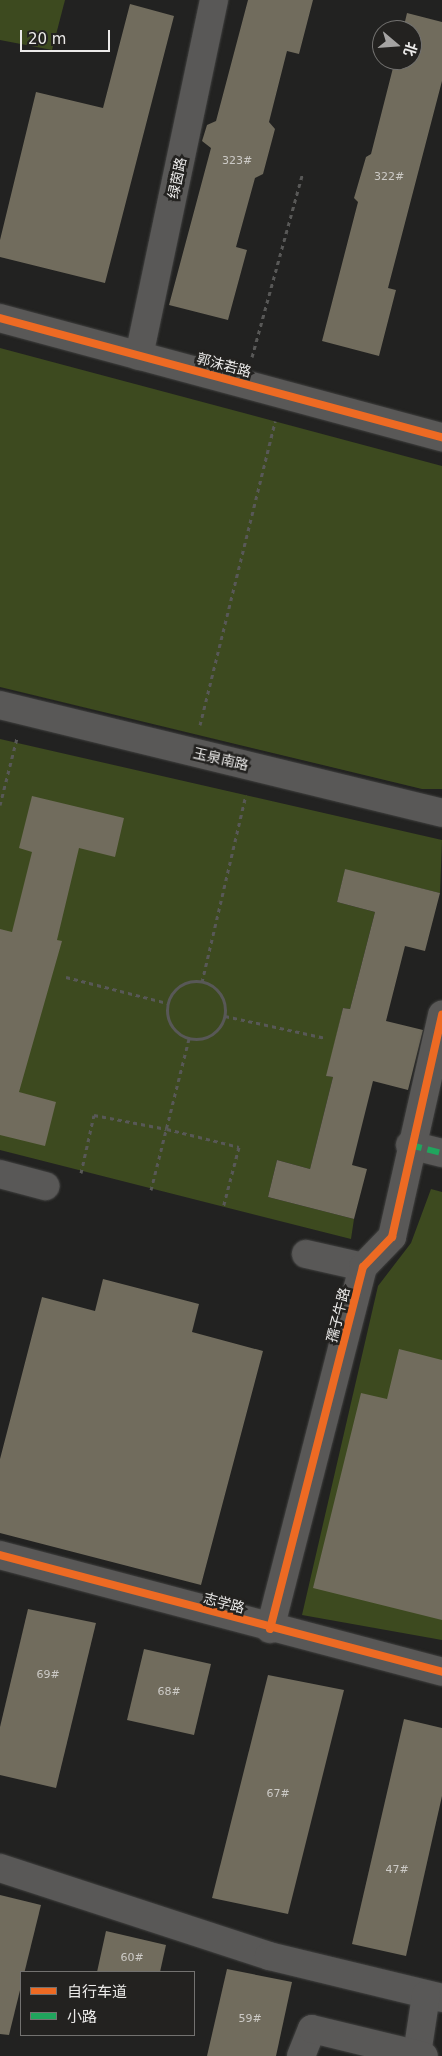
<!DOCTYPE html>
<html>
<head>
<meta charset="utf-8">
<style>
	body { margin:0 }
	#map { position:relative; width:442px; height:2056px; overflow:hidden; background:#222221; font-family:"DejaVu Sans","Noto Sans SC",sans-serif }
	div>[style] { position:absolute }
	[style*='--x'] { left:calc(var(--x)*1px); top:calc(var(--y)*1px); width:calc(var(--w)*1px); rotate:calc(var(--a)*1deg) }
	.green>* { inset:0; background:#3d4a1f }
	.building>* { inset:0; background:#716c5d }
	.path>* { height:3px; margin-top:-1.5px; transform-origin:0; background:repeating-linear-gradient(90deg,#585857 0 4px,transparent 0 8px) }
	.path>.ring { margin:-1.5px; padding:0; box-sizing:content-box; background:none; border:3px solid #585857; border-radius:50% }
	.roads { filter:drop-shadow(0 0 1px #40403f) drop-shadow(0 0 1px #40403f) }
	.minor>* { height:28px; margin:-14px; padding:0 14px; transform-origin:14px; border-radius:14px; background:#595857 }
	.quiet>* { height:6px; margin-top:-3px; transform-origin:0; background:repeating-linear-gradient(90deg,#20a55d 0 12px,transparent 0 18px) }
	.cycleway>* { height:8px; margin:-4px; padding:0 4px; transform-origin:4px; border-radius:4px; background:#ed6a23 }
	span { translate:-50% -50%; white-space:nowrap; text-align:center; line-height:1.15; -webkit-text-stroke:5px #232220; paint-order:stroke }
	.number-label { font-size:11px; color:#cccac6 }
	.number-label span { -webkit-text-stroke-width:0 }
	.street-label { font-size:14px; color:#ebeae9 }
	.legend { position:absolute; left:20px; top:1971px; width:175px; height:65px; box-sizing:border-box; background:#232220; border:1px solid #737270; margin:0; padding:6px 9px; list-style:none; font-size:15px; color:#ebeae9 }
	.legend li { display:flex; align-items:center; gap:10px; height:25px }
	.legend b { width:25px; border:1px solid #737270 }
	.north { position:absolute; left:372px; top:20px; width:50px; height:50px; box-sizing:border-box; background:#232220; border:1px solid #737270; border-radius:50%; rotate:108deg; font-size:14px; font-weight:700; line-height:20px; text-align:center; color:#ebeae9 }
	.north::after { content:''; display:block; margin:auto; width:18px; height:22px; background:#a5a4a3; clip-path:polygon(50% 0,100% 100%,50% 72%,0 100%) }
	.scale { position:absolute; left:20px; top:30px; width:90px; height:22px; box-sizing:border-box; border:2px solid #ebeae9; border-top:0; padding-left:6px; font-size:15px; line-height:18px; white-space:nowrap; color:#ebeae9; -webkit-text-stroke:4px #232220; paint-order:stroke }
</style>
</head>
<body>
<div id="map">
	<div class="green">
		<div style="clip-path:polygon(0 0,65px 0,52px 50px,0 40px)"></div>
		<div style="clip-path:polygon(0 348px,442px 466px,442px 789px,422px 789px,0 687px)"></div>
		<div style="clip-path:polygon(0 739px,442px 840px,440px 893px,345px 870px,337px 902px,375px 912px,350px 1009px,343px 1008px,327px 1076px,333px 1077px,310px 1169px,277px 1160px,268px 1197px,354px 1219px,351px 1239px,0 1150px)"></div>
		<div style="clip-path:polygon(431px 1189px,442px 1192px,442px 1640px,302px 1615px,378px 1286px,411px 1243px)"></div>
	</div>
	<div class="building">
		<div style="clip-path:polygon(248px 0,313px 0,299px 54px,287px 51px,269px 122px,275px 129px,263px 174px,255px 178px,236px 247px,247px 250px,228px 320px,169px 305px,211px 148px,202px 141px,207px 125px,216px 121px)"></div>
		<div style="clip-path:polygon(130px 4px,174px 16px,105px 283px,0 257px,0 240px,36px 92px,103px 108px)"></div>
		<div style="clip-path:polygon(407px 13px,442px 22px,442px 81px,388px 288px,396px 290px,379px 356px,322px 341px,358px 202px,354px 198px,366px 157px,371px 154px,395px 60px,412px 60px,412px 30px,403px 30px)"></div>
		<div style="clip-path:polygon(32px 796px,124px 818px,115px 857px,79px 848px,57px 940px,62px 941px,19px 1092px,56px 1102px,45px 1146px,0 1135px,0 929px,12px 932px,32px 852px,19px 848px)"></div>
		<div style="clip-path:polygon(345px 869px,440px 893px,425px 951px,405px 946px,386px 1021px,423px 1030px,408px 1090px,373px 1081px,352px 1165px,367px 1169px,354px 1219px,268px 1197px,277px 1160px,310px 1169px,333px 1077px,326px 1076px,343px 1008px,350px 1009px,375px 912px,337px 902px)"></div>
		<div style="clip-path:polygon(103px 1279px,199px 1304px,192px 1332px,263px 1351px,201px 1585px,0 1533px,0 1459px,42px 1297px,95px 1311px)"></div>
		<div style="clip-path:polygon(399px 1349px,442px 1360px,442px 1620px,313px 1588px,361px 1393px,387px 1399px)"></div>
		<div style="clip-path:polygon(28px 1609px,96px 1623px,56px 1788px,0 1775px,0 1727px)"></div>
		<div style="clip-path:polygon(144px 1649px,211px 1664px,194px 1735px,127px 1720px)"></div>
		<div style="clip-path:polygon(268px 1675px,344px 1690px,288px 1914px,212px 1898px)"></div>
		<div style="clip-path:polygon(404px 1719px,442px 1728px,442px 1796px,406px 1956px,352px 1944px)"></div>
		<div style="clip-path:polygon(0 1895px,41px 1905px,9px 2035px,0 2034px)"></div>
		<div style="clip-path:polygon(106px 1931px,166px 1945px,160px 1972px,97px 1972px)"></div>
		<div style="clip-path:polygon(227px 1969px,292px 1982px,276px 2056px,207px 2056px)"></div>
	</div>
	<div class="path">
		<div style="--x:252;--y:357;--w:189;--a:-74.6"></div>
		<div style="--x:200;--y:725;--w:313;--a:-76.1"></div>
		<div style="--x:0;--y:805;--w:69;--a:-75.8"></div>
		<div style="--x:66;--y:977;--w:104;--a:14.4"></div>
		<div class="ring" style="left:167px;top:981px;width:55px;height:55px"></div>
		<div style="--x:202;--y:982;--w:192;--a:-76.8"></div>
		<div style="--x:225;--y:1016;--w:103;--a:12.3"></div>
		<div style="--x:81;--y:1173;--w:59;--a:-77.4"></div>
		<div style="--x:94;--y:1115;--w:74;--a:10.9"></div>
		<div style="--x:167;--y:1129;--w:74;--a:14"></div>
		<div style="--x:239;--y:1147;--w:63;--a:104.7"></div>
		<div style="--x:151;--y:1190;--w:156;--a:-75.9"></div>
	</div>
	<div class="roads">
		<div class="minor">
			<div style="--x:0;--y:318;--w:458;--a:15.1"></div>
			<div style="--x:139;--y:356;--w:364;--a:-78.1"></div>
			<div style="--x:0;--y:705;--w:455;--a:13.7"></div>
			<div style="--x:410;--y:1145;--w:33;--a:14"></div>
			<div style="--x:0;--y:1174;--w:47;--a:14.9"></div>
			<div style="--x:306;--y:1254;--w:58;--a:12.8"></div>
			<div style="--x:0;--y:1555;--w:457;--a:14.8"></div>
			<div style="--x:270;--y:1629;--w:374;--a:-75.6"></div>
			<div style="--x:363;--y:1267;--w:42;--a:-46"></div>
			<div style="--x:392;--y:1237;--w:228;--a:-77.3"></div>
			<div style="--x:0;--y:1868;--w:283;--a:18.1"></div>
			<div style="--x:269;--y:1956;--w:178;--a:13.6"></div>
			<div style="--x:417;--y:2054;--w:60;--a:-81.3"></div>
			<div style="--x:301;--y:2056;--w:29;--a:-68"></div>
			<div style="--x:312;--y:2029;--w:115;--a:13.6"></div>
		</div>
	</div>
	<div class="quiet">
		<div style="--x:410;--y:1145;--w:33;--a:14"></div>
	</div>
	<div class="cycleway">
		<div style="--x:0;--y:318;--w:458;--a:15.1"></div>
		<div style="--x:0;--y:1555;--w:457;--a:14.8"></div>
		<div style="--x:270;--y:1629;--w:374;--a:-75.6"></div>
		<div style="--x:363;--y:1267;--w:42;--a:-46"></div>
		<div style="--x:392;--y:1237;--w:228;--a:-77.3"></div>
	</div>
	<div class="number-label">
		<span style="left:237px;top:161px">323#</span>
		<span style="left:389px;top:177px">322#</span>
		<span style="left:48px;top:1675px">69#</span>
		<span style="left:169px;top:1692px">68#</span>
		<span style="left:278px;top:1794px">67#</span>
		<span style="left:397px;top:1870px">47#</span>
		<span style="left:132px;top:1958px">60#</span>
		<span style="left:250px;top:2019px">59#</span>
	</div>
	<div class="street-label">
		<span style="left:177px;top:178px;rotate:-78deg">绿茵路</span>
		<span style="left:224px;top:365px;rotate:15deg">郭沫若路</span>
		<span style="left:221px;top:759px;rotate:13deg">玉泉南路</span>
		<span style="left:338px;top:1315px;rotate:-76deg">孺子牛路</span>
		<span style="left:224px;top:1603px;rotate:15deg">志学路</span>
	</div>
	<ul class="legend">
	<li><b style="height:6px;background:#ed6a23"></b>自行车道</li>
	<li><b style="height:6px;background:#20a55d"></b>小路</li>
	</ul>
	<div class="north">北</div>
	<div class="scale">20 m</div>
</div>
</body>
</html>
